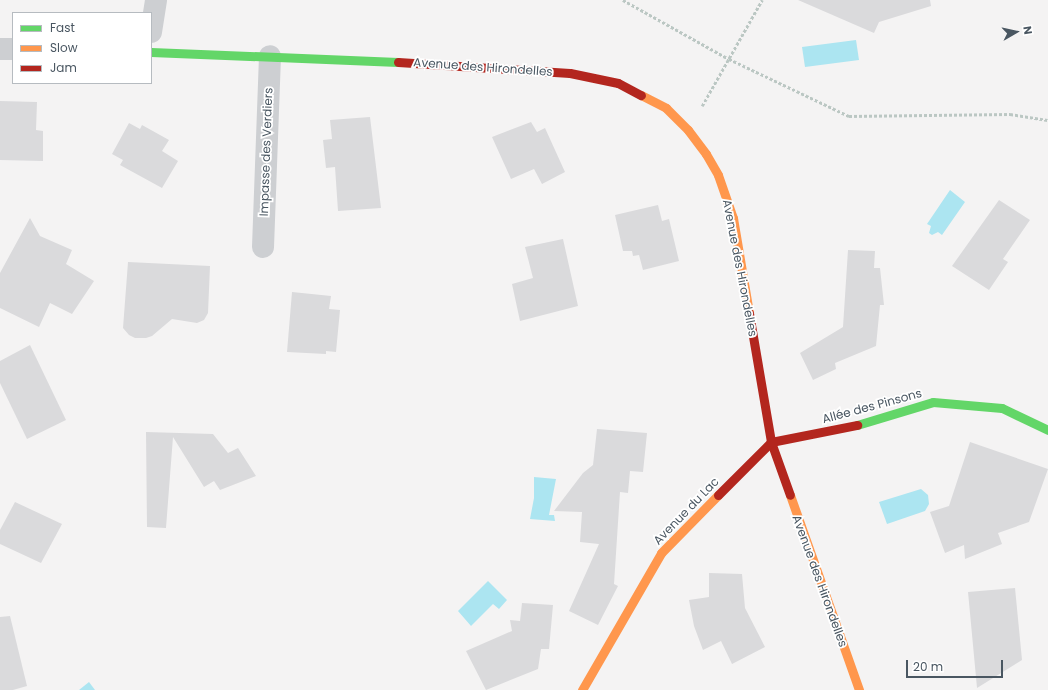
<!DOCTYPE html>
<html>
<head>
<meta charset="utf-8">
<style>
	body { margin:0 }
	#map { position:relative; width:1048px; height:690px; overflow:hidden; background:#f4f3f3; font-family:Poppins,sans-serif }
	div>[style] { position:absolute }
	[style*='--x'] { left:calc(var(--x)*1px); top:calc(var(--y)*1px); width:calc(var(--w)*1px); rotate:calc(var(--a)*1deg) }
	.water>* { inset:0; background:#ace5f1 }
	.building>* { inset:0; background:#dadadc }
	.path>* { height:2.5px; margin-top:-1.25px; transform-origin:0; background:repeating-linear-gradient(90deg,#bbc7c3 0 3px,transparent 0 5px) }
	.street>* { height:22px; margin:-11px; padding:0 11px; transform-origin:11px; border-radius:11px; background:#cdcfd2 }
	.fast>* { height:9px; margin:-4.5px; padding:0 4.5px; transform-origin:4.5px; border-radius:4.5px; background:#63d668 }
	.slow>* { height:9px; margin:-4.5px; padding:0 4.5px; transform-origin:4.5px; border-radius:4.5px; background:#ff974d }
	.jam>* { height:9px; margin:-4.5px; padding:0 4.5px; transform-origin:4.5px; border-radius:4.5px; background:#b3261e }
	span { translate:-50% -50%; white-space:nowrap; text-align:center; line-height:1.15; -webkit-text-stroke:3.5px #fff; paint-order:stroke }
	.street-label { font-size:12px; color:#495661 }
	.legend { position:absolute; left:12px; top:12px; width:140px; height:72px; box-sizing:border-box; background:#fff; border:1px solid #b6bbc0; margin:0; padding:5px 7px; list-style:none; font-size:12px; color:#495661 }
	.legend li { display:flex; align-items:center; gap:8px; height:20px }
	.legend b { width:20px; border:1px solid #b6bbc0 }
	.north { position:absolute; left:996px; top:12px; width:40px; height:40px; -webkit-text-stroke:3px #fff; paint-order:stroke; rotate:81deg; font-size:11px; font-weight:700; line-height:16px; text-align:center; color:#495661 }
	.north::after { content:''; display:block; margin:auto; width:14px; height:18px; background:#495661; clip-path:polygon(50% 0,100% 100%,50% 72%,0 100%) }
	.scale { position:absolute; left:906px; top:660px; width:97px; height:18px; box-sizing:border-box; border:2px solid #495661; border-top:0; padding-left:5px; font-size:12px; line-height:14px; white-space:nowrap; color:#495661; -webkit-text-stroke:3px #fff; paint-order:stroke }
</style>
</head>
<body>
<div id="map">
	<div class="water">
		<div style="clip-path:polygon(856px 40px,859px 60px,805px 67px,802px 47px)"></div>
		<div style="clip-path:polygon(950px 190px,965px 202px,942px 235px,938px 232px,932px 235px,929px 233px,931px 226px,927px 224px)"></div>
		<div style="clip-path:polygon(534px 477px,556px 479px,549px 515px,554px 515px,555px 521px,530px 519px,534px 498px)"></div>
		<div style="clip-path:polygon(921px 489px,928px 495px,929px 504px,925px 511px,887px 524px,879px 502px)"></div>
		<div style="clip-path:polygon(488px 581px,507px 600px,499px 609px,493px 604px,471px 626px,458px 611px)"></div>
		<div style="clip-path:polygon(89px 682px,95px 690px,79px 690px)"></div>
	</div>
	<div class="building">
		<div style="clip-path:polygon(798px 0,930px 0,931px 6px,879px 22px,874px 33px)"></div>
		<div style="clip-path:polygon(0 101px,37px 102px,36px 130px,43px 131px,43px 161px,0 160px)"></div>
		<div style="clip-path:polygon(370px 117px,381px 208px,338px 211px,335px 167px,326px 168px,323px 140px,332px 139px,330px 120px)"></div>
		<div style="clip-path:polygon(531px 122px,537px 132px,545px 128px,565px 172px,542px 184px,534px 169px,511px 179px,492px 137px)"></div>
		<div style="clip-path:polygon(129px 123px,140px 129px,142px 125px,169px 140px,162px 151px,178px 161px,162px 188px,120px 165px,123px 160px,112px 154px)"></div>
		<div style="clip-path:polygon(999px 200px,1030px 220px,1003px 259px,1008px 262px,989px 290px,952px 266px)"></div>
		<div style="clip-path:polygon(658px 205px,662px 221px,669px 219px,679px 261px,643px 270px,639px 255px,633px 256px,632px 251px,623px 251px,615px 215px)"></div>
		<div style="clip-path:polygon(30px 218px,40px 236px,72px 250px,66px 264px,94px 281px,72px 314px,50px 303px,39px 327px,0 308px,0 273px)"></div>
		<div style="clip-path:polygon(563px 239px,578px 306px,520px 321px,512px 284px,533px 278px,525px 247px)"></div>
		<div style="clip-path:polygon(848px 250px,875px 251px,874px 268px,880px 268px,884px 305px,880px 305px,876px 346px,835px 363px,836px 369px,813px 380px,800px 353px,843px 327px)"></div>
		<div style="clip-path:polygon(128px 262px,210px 266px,208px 313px,204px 320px,197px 323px,172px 319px,152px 336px,146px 338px,135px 338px,129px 335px,123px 328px)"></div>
		<div style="clip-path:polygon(292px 292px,331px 296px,329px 309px,340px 310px,336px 352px,326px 351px,326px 354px,287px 352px)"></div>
		<div style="clip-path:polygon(30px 345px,66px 420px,27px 439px,0 383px,0 361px)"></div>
		<div style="clip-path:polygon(597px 429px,647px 433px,643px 472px,630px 471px,628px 493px,620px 492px,614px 584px,618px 586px,598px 625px,569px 611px,599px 544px,580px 542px,582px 512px,554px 511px,583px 473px,593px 465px)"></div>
		<div style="clip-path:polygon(146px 432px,213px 434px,228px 453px,238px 448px,256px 476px,220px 490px,214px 481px,204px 487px,173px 437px,166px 528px,147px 527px)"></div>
		<div style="clip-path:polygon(970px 442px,1048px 469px,1029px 522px,998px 533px,1002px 544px,965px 559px,964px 545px,945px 553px,930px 512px,949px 506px)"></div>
		<div style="clip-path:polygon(15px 502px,62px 524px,41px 563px,0 544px,0 530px)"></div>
		<div style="clip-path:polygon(709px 573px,742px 574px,745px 608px,765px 647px,732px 664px,721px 641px,703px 650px,694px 626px,689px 600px,709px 597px)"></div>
		<div style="clip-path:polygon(1015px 588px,1022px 660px,977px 688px,968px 592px)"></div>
		<div style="clip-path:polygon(522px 603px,553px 605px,549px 649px,541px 649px,538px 669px,486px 690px,466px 651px,512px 631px,510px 620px,520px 621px)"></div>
		<div style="clip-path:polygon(10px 616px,27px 686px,13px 690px,0 690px,0 617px)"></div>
	</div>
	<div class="path">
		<div style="--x:623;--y:0;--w:121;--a:29.1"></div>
		<div style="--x:729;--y:59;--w:133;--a:25.4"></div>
		<div style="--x:849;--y:116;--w:161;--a:-0.7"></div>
		<div style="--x:1010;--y:114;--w:38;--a:9"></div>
		<div style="--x:702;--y:106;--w:122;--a:-60.5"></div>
	</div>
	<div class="street">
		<div style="--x:151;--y:32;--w:32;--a:-81"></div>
		<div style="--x:0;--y:49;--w:13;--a:0"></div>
		<div style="--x:263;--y:247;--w:191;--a:-87.9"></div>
	</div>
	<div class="fast">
		<div style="--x:151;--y:52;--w:247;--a:2.3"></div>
		<div style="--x:857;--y:425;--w:79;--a:-16.8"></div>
		<div style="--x:933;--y:402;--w:69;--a:5"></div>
		<div style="--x:1002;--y:408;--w:51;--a:25.6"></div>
	</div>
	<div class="slow">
		<div style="--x:641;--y:95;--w:28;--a:27"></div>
		<div style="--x:666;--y:108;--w:31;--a:45"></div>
		<div style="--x:688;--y:130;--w:30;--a:53"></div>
		<div style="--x:706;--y:154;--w:24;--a:60"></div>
		<div style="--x:718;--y:175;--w:46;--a:70.8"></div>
		<div style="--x:733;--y:218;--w:96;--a:80.4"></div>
		<div style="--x:790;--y:495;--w:207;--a:70.5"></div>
		<div style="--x:582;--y:690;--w:158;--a:-60"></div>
		<div style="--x:661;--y:553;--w:81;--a:-45.5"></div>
	</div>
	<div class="jam">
		<div style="--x:398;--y:62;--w:172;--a:3.7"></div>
		<div style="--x:570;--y:73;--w:49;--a:11.8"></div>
		<div style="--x:618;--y:83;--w:26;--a:28"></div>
		<div style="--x:749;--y:313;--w:131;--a:80.3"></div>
		<div style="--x:771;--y:442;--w:56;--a:70.3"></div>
		<div style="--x:718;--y:495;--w:75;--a:-45"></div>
		<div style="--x:771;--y:442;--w:88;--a:-11.2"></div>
	</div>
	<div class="street-label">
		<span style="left:483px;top:67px;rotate:4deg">Avenue des Hirondelles</span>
		<span style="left:266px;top:152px;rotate:-88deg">Impasse des Verdiers</span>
		<span style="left:740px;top:268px;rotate:79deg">Avenue des Hirondelles</span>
		<span style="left:872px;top:406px;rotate:-15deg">Allée des Pinsons</span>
		<span style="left:686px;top:511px;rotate:-46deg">Avenue du Lac</span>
		<span style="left:820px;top:581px;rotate:70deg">Avenue des Hirondelles</span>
	</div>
	<ul class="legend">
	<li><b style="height:5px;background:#63d668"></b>Fast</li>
	<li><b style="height:5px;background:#ff974d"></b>Slow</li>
	<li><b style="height:5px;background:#b3261e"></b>Jam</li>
	</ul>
	<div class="north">N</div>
	<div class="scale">20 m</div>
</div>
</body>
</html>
